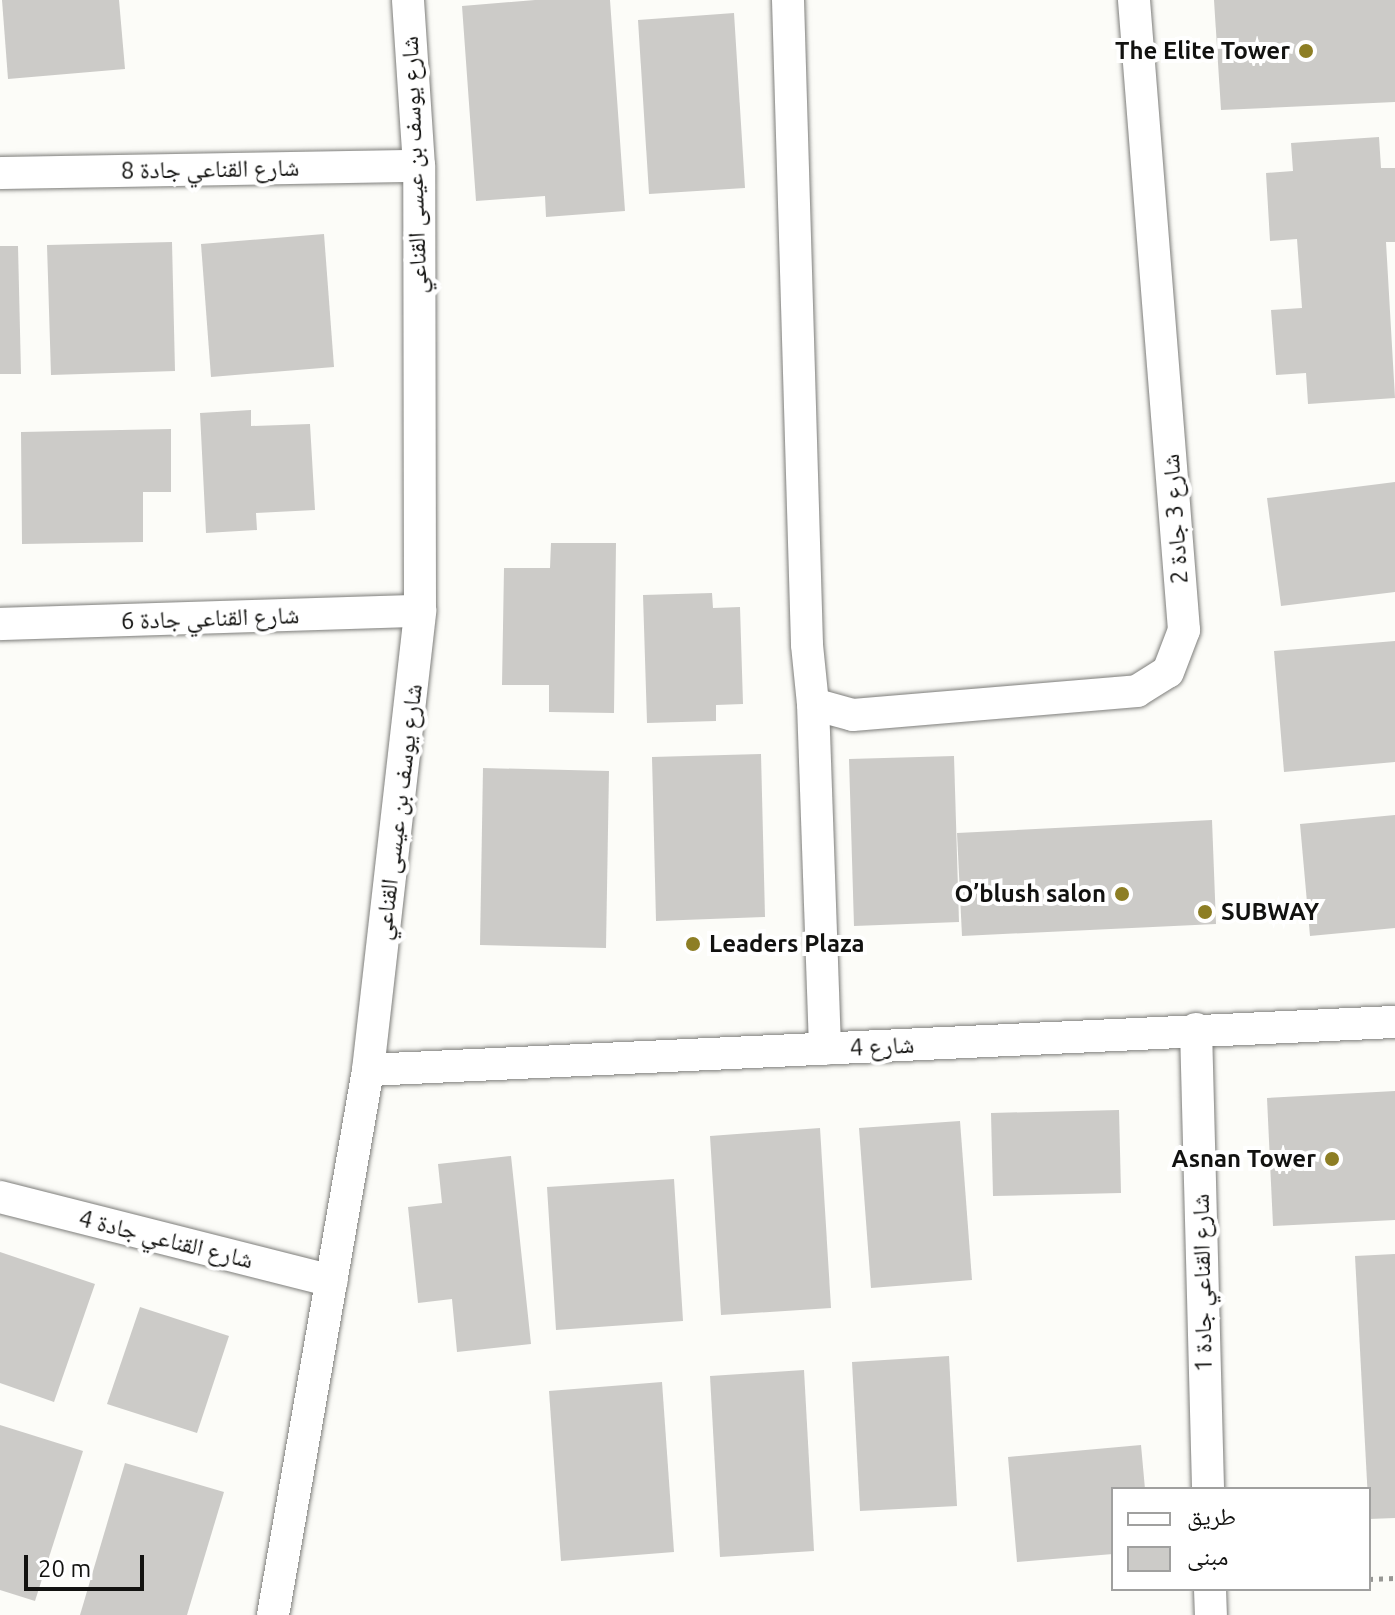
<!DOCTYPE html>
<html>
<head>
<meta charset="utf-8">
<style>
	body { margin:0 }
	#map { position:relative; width:1395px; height:1615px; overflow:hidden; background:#fcfcf8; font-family:Ubuntu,"Noto Naskh Arabic",sans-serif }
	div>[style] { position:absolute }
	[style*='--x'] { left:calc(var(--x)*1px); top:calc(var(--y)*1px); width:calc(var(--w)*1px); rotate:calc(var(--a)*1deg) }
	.building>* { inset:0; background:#cccbc8 }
	.path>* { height:5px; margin-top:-2.5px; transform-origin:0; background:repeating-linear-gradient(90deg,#979794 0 4px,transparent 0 10px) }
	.roads { filter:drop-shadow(0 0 2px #7e7e7b) drop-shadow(0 0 2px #7e7e7b) }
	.street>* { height:32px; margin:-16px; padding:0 16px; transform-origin:16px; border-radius:16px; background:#fff }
	.dots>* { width:22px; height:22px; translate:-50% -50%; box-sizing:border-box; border:4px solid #fff; border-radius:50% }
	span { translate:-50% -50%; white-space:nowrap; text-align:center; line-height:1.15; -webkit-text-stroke:8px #fff; paint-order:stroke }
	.poi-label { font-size:24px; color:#121210; font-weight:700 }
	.right { translate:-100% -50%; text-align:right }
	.left { translate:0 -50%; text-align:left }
	.street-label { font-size:24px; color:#121210 }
	.legend { position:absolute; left:1111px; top:1487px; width:260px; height:104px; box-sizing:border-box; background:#fff; border:2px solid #a0a09f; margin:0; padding:10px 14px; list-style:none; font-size:24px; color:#121210 }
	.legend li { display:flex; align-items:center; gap:16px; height:40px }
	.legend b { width:40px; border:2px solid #a0a09f }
	.scale { position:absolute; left:24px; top:1555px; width:120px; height:36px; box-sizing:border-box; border:4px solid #121210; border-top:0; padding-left:10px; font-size:24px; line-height:28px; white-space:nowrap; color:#121210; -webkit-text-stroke:6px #fff; paint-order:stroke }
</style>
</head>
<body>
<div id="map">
	<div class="building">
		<div style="clip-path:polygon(2px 0,119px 0,125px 69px,8px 79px)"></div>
		<div style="clip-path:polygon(535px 0,610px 0,625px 211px,546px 217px,545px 196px,476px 201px,462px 6px)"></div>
		<div style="clip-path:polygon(1214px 0,1395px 0,1395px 102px,1221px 110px)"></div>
		<div style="clip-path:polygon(734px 13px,745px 188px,649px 194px,638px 20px)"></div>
		<div style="clip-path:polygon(1379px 137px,1381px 168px,1395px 168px,1395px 242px,1386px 242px,1395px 398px,1308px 404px,1306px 373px,1276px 375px,1271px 310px,1302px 308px,1297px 239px,1270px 241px,1266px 173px,1293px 171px,1291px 143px)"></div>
		<div style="clip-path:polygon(324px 234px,334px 367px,211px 377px,201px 244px)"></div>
		<div style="clip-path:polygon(172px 242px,175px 371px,51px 375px,47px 245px)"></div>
		<div style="clip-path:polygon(0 246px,18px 246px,21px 374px,0 374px)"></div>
		<div style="clip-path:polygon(251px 410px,251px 426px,310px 424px,315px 510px,256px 513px,257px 530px,206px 533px,200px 413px)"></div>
		<div style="clip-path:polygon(171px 429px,171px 492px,143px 492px,143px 542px,22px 544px,21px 432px)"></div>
		<div style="clip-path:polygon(1395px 482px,1395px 592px,1281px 606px,1267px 498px)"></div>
		<div style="clip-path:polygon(551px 543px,616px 543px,614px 713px,549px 712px,549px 685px,502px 685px,504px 568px,550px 568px)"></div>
		<div style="clip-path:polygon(712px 593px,713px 608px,740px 607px,743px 704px,716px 705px,716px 721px,647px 723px,643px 595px)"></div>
		<div style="clip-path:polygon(1395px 641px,1395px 762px,1284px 772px,1274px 651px)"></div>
		<div style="clip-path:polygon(761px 754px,765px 917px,656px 921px,652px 757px)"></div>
		<div style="clip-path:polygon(954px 756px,959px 922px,854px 926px,849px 759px)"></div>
		<div style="clip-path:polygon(483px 768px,609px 771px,606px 948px,480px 945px)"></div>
		<div style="clip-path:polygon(1395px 815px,1395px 928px,1310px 936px,1300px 824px)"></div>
		<div style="clip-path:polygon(1212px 820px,1216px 924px,962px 936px,957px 833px)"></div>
		<div style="clip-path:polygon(1395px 1091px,1395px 1220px,1273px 1226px,1267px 1098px)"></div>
		<div style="clip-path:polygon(1119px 1110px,1121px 1193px,993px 1196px,991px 1113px)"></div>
		<div style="clip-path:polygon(960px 1121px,972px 1280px,871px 1288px,859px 1128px)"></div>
		<div style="clip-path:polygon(820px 1128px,831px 1308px,721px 1315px,710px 1136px)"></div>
		<div style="clip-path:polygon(511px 1156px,531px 1344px,457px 1352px,452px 1299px,418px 1303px,408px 1207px,442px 1203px,438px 1164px)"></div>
		<div style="clip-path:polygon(674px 1179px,683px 1321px,556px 1330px,547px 1187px)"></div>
		<div style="clip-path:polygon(0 1252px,95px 1284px,54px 1402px,0 1383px)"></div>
		<div style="clip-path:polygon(1395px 1254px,1395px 1518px,1369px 1519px,1355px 1256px)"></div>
		<div style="clip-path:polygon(140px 1307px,229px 1336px,197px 1433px,107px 1404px)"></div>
		<div style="clip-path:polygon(949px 1356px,957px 1506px,860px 1511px,852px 1362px)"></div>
		<div style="clip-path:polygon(804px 1370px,814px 1551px,720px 1557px,710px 1376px)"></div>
		<div style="clip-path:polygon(662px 1382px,674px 1552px,561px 1561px,549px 1391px)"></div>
		<div style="clip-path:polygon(0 1425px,83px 1451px,35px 1601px,0 1590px)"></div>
		<div style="clip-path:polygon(1141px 1445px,1145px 1489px,1113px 1489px,1113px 1554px,1017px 1562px,1008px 1457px)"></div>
		<div style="clip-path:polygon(125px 1463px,224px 1492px,187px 1615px,80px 1615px)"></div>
	</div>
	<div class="path">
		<div style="--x:1369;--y:1579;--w:26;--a:-2"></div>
	</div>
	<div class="roads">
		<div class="street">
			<div style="--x:788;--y:0;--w:645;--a:88.31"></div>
			<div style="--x:807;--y:645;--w:59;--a:84.2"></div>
			<div style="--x:813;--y:704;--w:41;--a:15.4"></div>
			<div style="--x:853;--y:715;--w:285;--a:-4.8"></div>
			<div style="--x:1137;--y:691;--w:36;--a:-32"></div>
			<div style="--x:1168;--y:672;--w:45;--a:-69.1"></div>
			<div style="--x:1184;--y:630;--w:632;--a:-94.54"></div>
			<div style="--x:0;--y:173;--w:419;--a:-1"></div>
			<div style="--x:0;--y:624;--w:420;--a:-1.8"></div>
			<div style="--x:813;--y:704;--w:345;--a:88"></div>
			<div style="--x:1196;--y:1029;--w:460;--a:88.5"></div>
			<div style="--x:368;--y:1070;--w:1028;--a:-2.68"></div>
			<div style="--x:0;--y:1197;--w:342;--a:14.2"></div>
			<div style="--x:1210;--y:1589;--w:26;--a:88"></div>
			<div style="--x:273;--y:1615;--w:553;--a:-80.11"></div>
			<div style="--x:368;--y:1070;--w:462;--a:-83.5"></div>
			<div style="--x:420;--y:611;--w:445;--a:-90.1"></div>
			<div style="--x:419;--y:166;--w:166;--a:-93.8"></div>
		</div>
	</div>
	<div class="dots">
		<div style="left:1306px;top:51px;background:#8d7e24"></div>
		<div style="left:1122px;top:894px;background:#8d7e24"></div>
		<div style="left:1205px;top:912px;background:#8d7e24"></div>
		<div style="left:693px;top:944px;background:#8d7e24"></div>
		<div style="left:1332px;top:1159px;background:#8d7e24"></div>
	</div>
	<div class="poi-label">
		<span class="right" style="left:1290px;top:51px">The Elite Tower</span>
		<span class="right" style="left:1106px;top:894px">O’blush salon</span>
		<span class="left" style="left:1221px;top:912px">SUBWAY</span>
		<span class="left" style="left:709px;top:944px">Leaders Plaza</span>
		<span class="right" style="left:1316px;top:1159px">Asnan Tower</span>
	</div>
	<div class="street-label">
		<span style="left:414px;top:165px;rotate:-92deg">شارع يوسف بن عيسى القناعي</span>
		<span style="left:210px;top:169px;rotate:-1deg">شارع القناعي جادة 8</span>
		<span style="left:1175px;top:519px;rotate:-94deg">شارع 3 جادة 2</span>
		<span style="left:210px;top:618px;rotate:-2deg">شارع القناعي جادة 6</span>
		<span style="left:398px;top:812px;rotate:-83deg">شارع يوسف بن عيسى القناعي</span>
		<span style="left:882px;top:1046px;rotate:-3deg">شارع 4</span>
		<span style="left:166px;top:1239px;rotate:14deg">شارع القناعي جادة 4</span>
		<span style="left:1202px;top:1283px;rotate:-91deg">شارع القناعي جادة 1</span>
	</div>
	<ul class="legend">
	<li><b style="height:10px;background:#fff"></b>طريق</li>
	<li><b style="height:22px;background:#cccbc8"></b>مبنى</li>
	</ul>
	<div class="scale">20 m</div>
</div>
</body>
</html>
